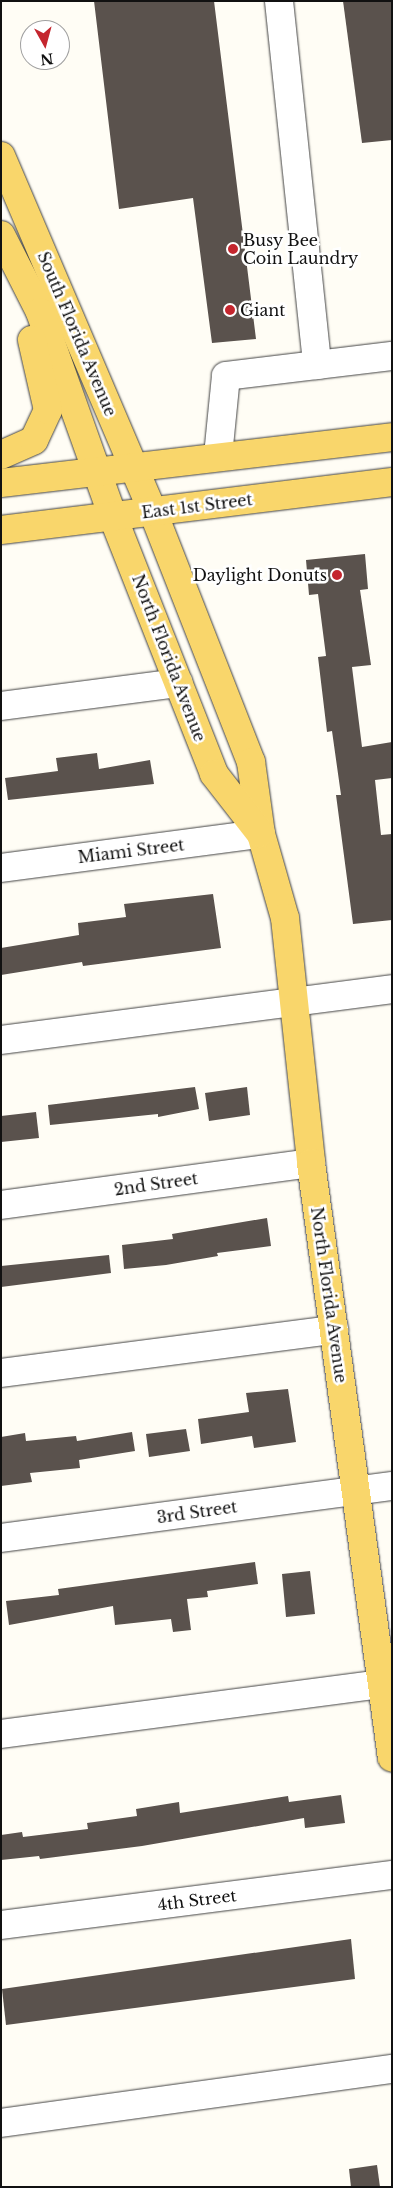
<!DOCTYPE html>
<html>
<head>
<meta charset="utf-8">
<style>
	body { margin:0 }
	#map { position:relative; width:393px; height:2188px; overflow:hidden; background:#fffdf5; font-family:"Libre Baskerville",serif }
	div>[style] { position:absolute }
	[style*='--x'] { left:calc(var(--x)*1px); top:calc(var(--y)*1px); width:calc(var(--w)*1px); rotate:calc(var(--a)*1deg) }
	.building>* { inset:0; background:#5a524d }
	.roads { filter:drop-shadow(0 0 1px #444) drop-shadow(0 0 1px #444) }
	.minor>* { height:28px; margin:-14px; padding:0 14px; transform-origin:14px; border-radius:14px; background:#fff }
	.major>* { height:28px; margin:-14px; padding:0 14px; transform-origin:14px; border-radius:14px; background:#f9d66b }
	.dots>* { width:14px; height:14px; translate:-50% -50%; box-sizing:border-box; border:2px solid #fff; border-radius:50% }
	span { translate:-50% -50%; white-space:nowrap; text-align:center; line-height:1.15; -webkit-text-stroke:5px #fff; paint-order:stroke }
	.poi-label { font-size:16px; color:#111 }
	.left { translate:0 -50%; text-align:left }
	.right { translate:-100% -50%; text-align:right }
	.street-label { font-size:16px; color:#111 }
	.frame { position:absolute; inset:0; border:2px solid #111; pointer-events:none }
	.north { position:absolute; left:20px; top:20px; width:50px; height:50px; box-sizing:border-box; background:#fff; border:1px solid #a0a0a0; border-radius:50%; rotate:173deg; font-size:14px; font-weight:700; line-height:20px; text-align:center; color:#111 }
	.north::after { content:''; display:block; margin:auto; width:18px; height:22px; background:#c4262e; clip-path:polygon(50% 0,100% 100%,50% 72%,0 100%) }
</style>
</head>
<body>
<div id="map">
	<div class="building">
		<div style="clip-path:polygon(94px 1px,214px 1px,256px 339px,212px 343px,193px 198px,119px 209px)"></div>
		<div style="clip-path:polygon(343px 1px,392px 1px,392px 140px,362px 143px)"></div>
		<div style="clip-path:polygon(365px 554px,368px 589px,360px 590px,371px 665px,352px 667px,362px 747px,392px 742px,392px 778px,375px 780px,381px 835px,392px 834px,392px 920px,353px 924px,336px 795px,341px 795px,332px 731px,327px 732px,318px 657px,326px 656px,318px 594px,309px 595px,306px 560px)"></div>
		<div style="clip-path:polygon(97px 753px,99px 769px,150px 760px,154px 784px,8px 800px,5px 778px,58px 771px,56px 758px)"></div>
		<div style="clip-path:polygon(213px 894px,221px 948px,83px 966px,82px 962px,1px 975px,1px 948px,79px 935px,78px 923px,126px 917px,124px 904px)"></div>
		<div style="clip-path:polygon(195px 1087px,199px 1109px,158px 1117px,158px 1114px,50px 1125px,48px 1105px)"></div>
		<div style="clip-path:polygon(247px 1087px,250px 1115px,209px 1121px,205px 1093px)"></div>
		<div style="clip-path:polygon(36px 1112px,39px 1138px,1px 1142px,1px 1116px)"></div>
		<div style="clip-path:polygon(267px 1218px,271px 1246px,217px 1253px,218px 1256px,166px 1265px,124px 1269px,122px 1245px,173px 1239px,172px 1234px)"></div>
		<div style="clip-path:polygon(109px 1255px,111px 1273px,1px 1287px,1px 1266px)"></div>
		<div style="clip-path:polygon(288px 1389px,296px 1442px,254px 1448px,252px 1436px,201px 1444px,198px 1419px,249px 1412px,246px 1393px)"></div>
		<div style="clip-path:polygon(186px 1429px,190px 1451px,149px 1457px,146px 1434px)"></div>
		<div style="clip-path:polygon(132px 1432px,135px 1451px,79px 1460px,80px 1468px,30px 1473px,32px 1482px,1px 1486px,1px 1437px,25px 1433px,26px 1441px,76px 1436px,77px 1441px)"></div>
		<div style="clip-path:polygon(255px 1562px,258px 1584px,207px 1591px,208px 1597px,187px 1599px,191px 1630px,173px 1632px,171px 1619px,115px 1625px,113px 1606px,9px 1625px,6px 1601px,59px 1595px,58px 1589px)"></div>
		<div style="clip-path:polygon(310px 1571px,315px 1614px,286px 1617px,282px 1574px)"></div>
		<div style="clip-path:polygon(341px 1795px,345px 1823px,305px 1828px,304px 1818px,142px 1846px,40px 1859px,39px 1856px,1px 1860px,1px 1835px,22px 1832px,23px 1837px,88px 1829px,87px 1823px,137px 1816px,136px 1809px,179px 1802px,180px 1813px,288px 1796px,289px 1802px)"></div>
		<div style="clip-path:polygon(351px 1939px,355px 1979px,6px 2025px,2px 1989px)"></div>
		<div style="clip-path:polygon(377px 2165px,380px 2187px,351px 2187px,349px 2169px)"></div>
	</div>
	<div class="roads">
		<div class="minor">
			<div style="--x:279;--y:1;--w:366;--a:84"></div>
			<div style="--x:218;--y:456;--w:80;--a:-84.3"></div>
			<div style="--x:226;--y:376;--w:167;--a:-6.9"></div>
			<div style="--x:1;--y:706;--w:179;--a:-7.4"></div>
			<div style="--x:1;--y:868;--w:262;--a:-7.5"></div>
			<div style="--x:1;--y:1040;--w:394;--a:-7.4"></div>
			<div style="--x:1;--y:1205;--w:313;--a:-7.7"></div>
			<div style="--x:1;--y:1373;--w:336;--a:-7.4"></div>
			<div style="--x:1;--y:1538;--w:394;--a:-7.6"></div>
			<div style="--x:1;--y:1734;--w:384;--a:-7.5"></div>
			<div style="--x:1;--y:1925;--w:394;--a:-7.3"></div>
			<div style="--x:1;--y:2123;--w:395;--a:-7.9"></div>
		</div>
		<div class="major">
			<div style="--x:1;--y:156;--w:387;--a:66.9"></div>
			<div style="--x:153;--y:512;--w:269;--a:68.6"></div>
			<div style="--x:251;--y:762;--w:73;--a:82.1"></div>
			<div style="--x:261;--y:834;--w:87;--a:74.1"></div>
			<div style="--x:285;--y:918;--w:246;--a:83.9"></div>
			<div style="--x:311;--y:1163;--w:600;--a:82.25"></div>
			<div style="--x:1;--y:235;--w:86;--a:63.1"></div>
			<div style="--x:40;--y:312;--w:218;--a:70.4"></div>
			<div style="--x:113;--y:517;--w:276;--a:68.5"></div>
			<div style="--x:214;--y:774;--w:75;--a:52.1"></div>
			<div style="--x:1;--y:455;--w:36;--a:-24"></div>
			<div style="--x:34;--y:440;--w:33;--a:-65"></div>
			<div style="--x:48;--y:410;--w:72;--a:-102.9"></div>
			<div style="--x:1;--y:483;--w:394;--a:-6.7"></div>
			<div style="--x:1;--y:530;--w:394;--a:-7"></div>
		</div>
	</div>
	<div class="dots">
		<div style="left:233px;top:249px;background:#c4262e"></div>
		<div style="left:230px;top:310px;background:#c4262e"></div>
		<div style="left:337px;top:575px;background:#c4262e"></div>
	</div>
	<div class="poi-label">
		<span class="left" style="left:243px;top:249px">Busy Bee<br>Coin Laundry</span>
		<span class="left" style="left:240px;top:310px">Giant</span>
		<span class="right" style="left:327px;top:575px">Daylight Donuts</span>
	</div>
	<div class="street-label">
		<span style="left:77px;top:334px;rotate:67deg">South Florida Avenue</span>
		<span style="left:197px;top:506px;rotate:-7deg">East 1st Street</span>
		<span style="left:169px;top:658px;rotate:69deg">North Florida Avenue</span>
		<span style="left:131px;top:851px;rotate:-7deg">Miami Street</span>
		<span style="left:156px;top:1184px;rotate:-8deg">2nd Street</span>
		<span style="left:329px;top:1295px;rotate:82deg">North Florida Avenue</span>
		<span style="left:197px;top:1512px;rotate:-8deg">3rd Street</span>
		<span style="left:197px;top:1900px;rotate:-7deg">4th Street</span>
	</div>
	<div class="frame"></div>
	<div class="north">N</div>
</div>
</body>
</html>
